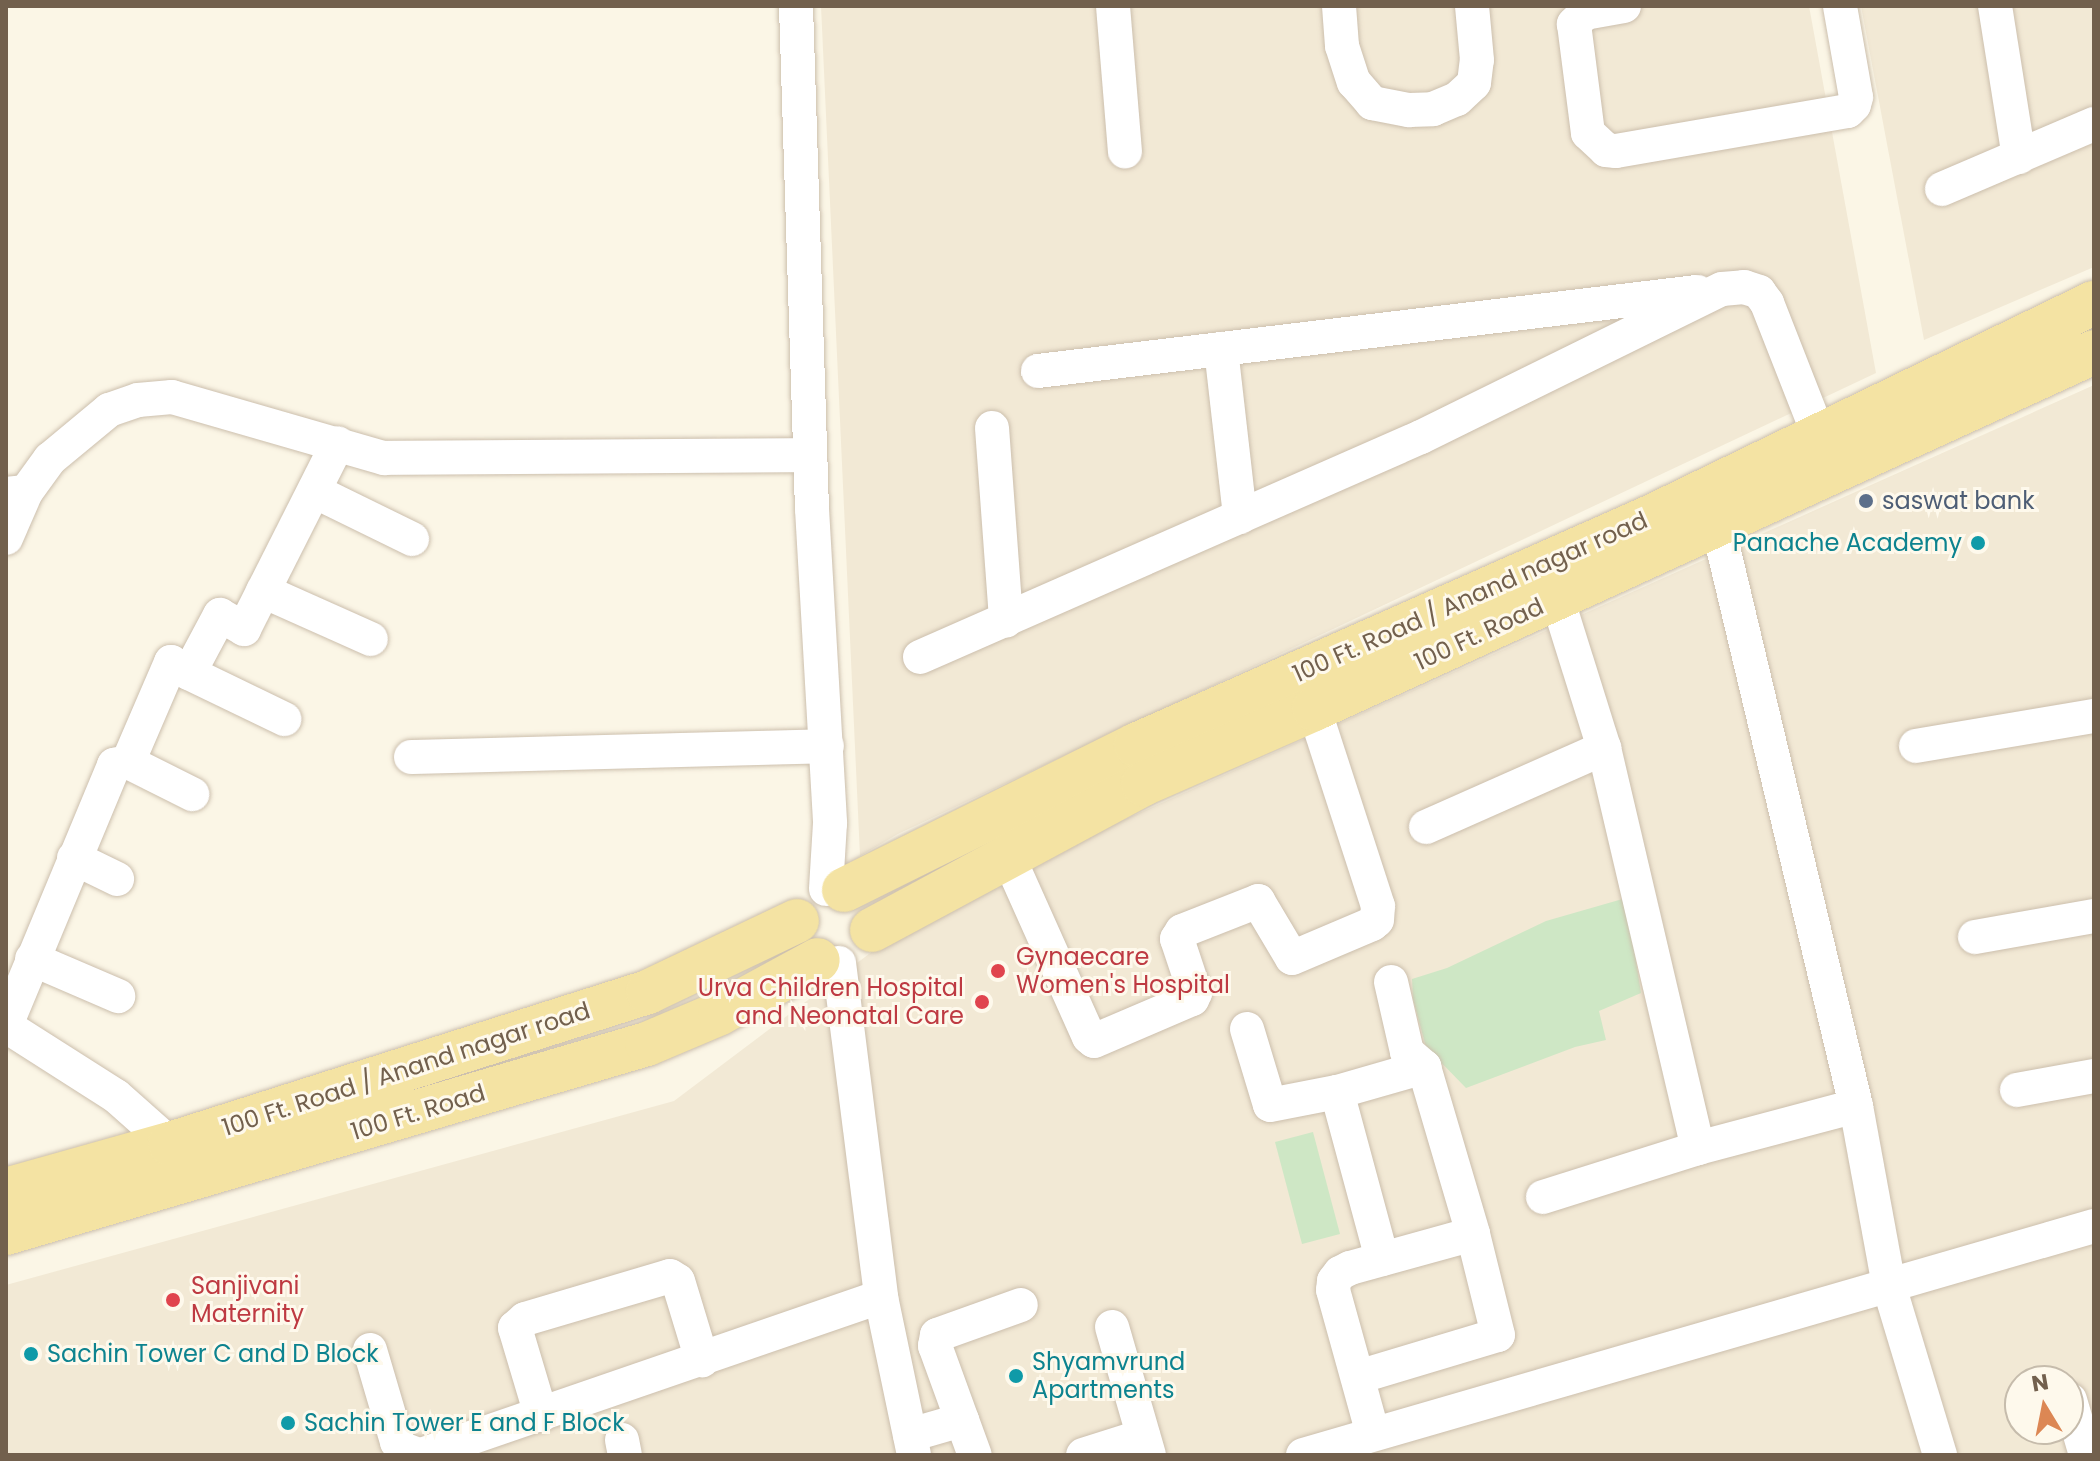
<!DOCTYPE html>
<html>
<head>
<meta charset="utf-8">
<style>
	body { margin:0 }
	#map { position:relative; width:2100px; height:1461px; overflow:hidden; background:#fbf6e6; font-family:Poppins,sans-serif }
	div>[style] { position:absolute }
	[style*='--x'] { left:calc(var(--x)*1px); top:calc(var(--y)*1px); width:calc(var(--w)*1px); rotate:calc(var(--a)*1deg) }
	.residential>* { inset:0; background:#f2e9d5 }
	.green>* { inset:0; background:#cee7c5 }
	.roads { filter:drop-shadow(0 0 2px #ccbfad) drop-shadow(0 0 2px #ccbfad) }
	.minor>* { height:34px; margin:-17px; padding:0 17px; transform-origin:17px; border-radius:17px; background:#fff }
	.major>* { height:44px; margin:-22px; padding:0 22px; transform-origin:22px; border-radius:22px; background:#f4e3a3 }
	.dots>* { width:22px; height:22px; translate:-50% -50%; box-sizing:border-box; border:4px solid #fef9ec; border-radius:50% }
	span { translate:-50% -50%; white-space:nowrap; text-align:center; line-height:1.15; -webkit-text-stroke:6px #fef9ec; paint-order:stroke }
	.service-label { font-size:24px; color:#4e5e75 }
	.left { translate:0 -50%; text-align:left }
	.culture-label { font-size:24px; color:#0d838f }
	.right { translate:-100% -50%; text-align:right }
	.street-label { font-size:24px; color:#72604d }
	.health-label { font-size:24px; color:#be3a42 }
	.frame { position:absolute; inset:0; border:8px solid #72604d; pointer-events:none }
	.north { position:absolute; left:2004px; top:1365px; width:80px; height:80px; box-sizing:border-box; background:#fef9ec; border:2px solid #c6bcac; border-radius:50%; rotate:350deg; font-size:22px; font-weight:700; line-height:32px; text-align:center; color:#72604d }
	.north::after { content:''; display:block; margin:auto; width:28px; height:36px; background:#dc8754; clip-path:polygon(50% 0,100% 100%,50% 72%,0 100%) }
</style>
</head>
<body>
<div id="map">
	<div class="residential">
		<div style="clip-path:polygon(821px 6px,1809px 6px,1876px 373px,898px 834px,860px 856px)"></div>
		<div style="clip-path:polygon(1861px 6px,2094px 6px,2094px 267px,1924px 340px)"></div>
		<div style="clip-path:polygon(evenodd,2094px 385px,2094px 1455px,6px 1455px,6px 1285px,674px 1101px,934px 905px,2094px 385px,2020px 1381px,2068px 1381px,2068px 1429px,2020px 1429px,2020px 1381px)"></div>
	</div>
	<div class="green">
		<div style="clip-path:polygon(1626px 898px,1641px 993px,1599px 1011px,1606px 1040px,1575px 1047px,1466px 1088px,1426px 1047px,1413px 999px,1412px 979px,1447px 968px,1546px 921px)"></div>
		<div style="clip-path:polygon(1313px 1132px,1340px 1234px,1302px 1244px,1275px 1142px)"></div>
	</div>
	<div class="roads">
		<div class="minor">
			<div style="--x:796;--y:6;--w:503;--a:88.18"></div>
			<div style="--x:812;--y:509;--w:315;--a:86.7"></div>
			<div style="--x:830;--y:823;--w:66;--a:93.5"></div>
			<div style="--x:1113;--y:6;--w:146;--a:85.3"></div>
			<div style="--x:1339;--y:6;--w:40;--a:85.7"></div>
			<div style="--x:1342;--y:46;--w:38;--a:72"></div>
			<div style="--x:1354;--y:82;--w:28;--a:49"></div>
			<div style="--x:1372;--y:103;--w:38;--a:11"></div>
			<div style="--x:1409;--y:110;--w:24;--a:-2"></div>
			<div style="--x:1433;--y:109;--w:26;--a:-23"></div>
			<div style="--x:1457;--y:99;--w:23;--a:-43"></div>
			<div style="--x:1474;--y:83;--w:23;--a:-83"></div>
			<div style="--x:1477;--y:60;--w:54;--a:-95.3"></div>
			<div style="--x:1624;--y:6;--w:40;--a:170"></div>
			<div style="--x:1585;--y:13;--w:16;--a:135"></div>
			<div style="--x:1574;--y:24;--w:110;--a:82.7"></div>
			<div style="--x:1588;--y:133;--w:25;--a:43"></div>
			<div style="--x:1606;--y:150;--w:10;--a:6"></div>
			<div style="--x:1616;--y:151;--w:235;--a:-9.8"></div>
			<div style="--x:1848;--y:111;--w:8;--a:-45"></div>
			<div style="--x:1854;--y:105;--w:8;--a:-76"></div>
			<div style="--x:1856;--y:97;--w:92;--a:-100"></div>
			<div style="--x:1995;--y:6;--w:153;--a:81"></div>
			<div style="--x:1942;--y:189;--w:165;--a:-23.2"></div>
			<div style="--x:1221;--y:349;--w:169;--a:83.5"></div>
			<div style="--x:1038;--y:371;--w:664;--a:-6.84"></div>
			<div style="--x:992;--y:428;--w:193;--a:85.8"></div>
			<div style="--x:316;--y:492;--w:107;--a:26.1"></div>
			<div style="--x:6;--y:494;--w:20;--a:-6"></div>
			<div style="--x:26;--y:492;--w:41;--a:-54"></div>
			<div style="--x:50;--y:459;--w:77;--a:-39.7"></div>
			<div style="--x:109;--y:410;--w:31;--a:-19"></div>
			<div style="--x:138;--y:400;--w:34;--a:-5"></div>
			<div style="--x:172;--y:397;--w:221;--a:16.1"></div>
			<div style="--x:384;--y:458;--w:426;--a:-0.4"></div>
			<div style="--x:1712;--y:501;--w:622;--a:76.61"></div>
			<div style="--x:1856;--y:1106;--w:183;--a:79.6"></div>
			<div style="--x:1889;--y:1286;--w:177;--a:73.2"></div>
			<div style="--x:6;--y:538;--w:50;--a:-66.5"></div>
			<div style="--x:263;--y:591;--w:118;--a:24"></div>
			<div style="--x:1557;--y:598;--w:157;--a:72.6"></div>
			<div style="--x:1604;--y:748;--w:411;--a:76.8"></div>
			<div style="--x:920;--y:657;--w:547;--a:-23.71"></div>
			<div style="--x:1421;--y:437;--w:335;--a:-26.2"></div>
			<div style="--x:1722;--y:289;--w:22;--a:-5"></div>
			<div style="--x:1744;--y:287;--w:16;--a:18"></div>
			<div style="--x:1759;--y:292;--w:14;--a:54"></div>
			<div style="--x:1767;--y:303;--w:143;--a:68.6"></div>
			<div style="--x:189;--y:673;--w:106;--a:25.8"></div>
			<div style="--x:1916;--y:746;--w:181;--a:-9.6"></div>
			<div style="--x:411;--y:757;--w:416;--a:-1.5"></div>
			<div style="--x:128;--y:762;--w:72;--a:26.6"></div>
			<div style="--x:1426;--y:827;--w:195;--a:-23.9"></div>
			<div style="--x:1008;--y:856;--w:198;--a:65.9"></div>
			<div style="--x:1089;--y:1037;--w:6;--a:39"></div>
			<div style="--x:1094;--y:1041;--w:107;--a:-23.2"></div>
			<div style="--x:1192;--y:999;--w:7;--a:-63"></div>
			<div style="--x:1195;--y:993;--w:57;--a:-108.4"></div>
			<div style="--x:1177;--y:939;--w:9;--a:-58"></div>
			<div style="--x:1182;--y:931;--w:82;--a:-21.5"></div>
			<div style="--x:1258;--y:901;--w:66;--a:59.2"></div>
			<div style="--x:1292;--y:958;--w:87;--a:-23"></div>
			<div style="--x:1372;--y:924;--w:6;--a:-39"></div>
			<div style="--x:1377;--y:920;--w:14;--a:-86"></div>
			<div style="--x:1378;--y:906;--w:207;--a:-108"></div>
			<div style="--x:74;--y:858;--w:48;--a:26"></div>
			<div style="--x:1975;--y:937;--w:121;--a:-10"></div>
			<div style="--x:32;--y:959;--w:94;--a:23.3"></div>
			<div style="--x:839;--y:963;--w:337;--a:82.8"></div>
			<div style="--x:881;--y:1297;--w:161;--a:78.2"></div>
			<div style="--x:1391;--y:982;--w:72;--a:77.1"></div>
			<div style="--x:1407;--y:1052;--w:23;--a:41"></div>
			<div style="--x:1424;--y:1067;--w:174;--a:73.6"></div>
			<div style="--x:6;--y:1025;--w:282;--a:-67.4"></div>
			<div style="--x:114;--y:765;--w:14;--a:-12"></div>
			<div style="--x:128;--y:762;--w:109;--a:-66.7"></div>
			<div style="--x:171;--y:662;--w:21;--a:31"></div>
			<div style="--x:189;--y:673;--w:66;--a:-61.9"></div>
			<div style="--x:220;--y:615;--w:28;--a:30"></div>
			<div style="--x:244;--y:629;--w:208;--a:-63.2"></div>
			<div style="--x:6;--y:1026;--w:130;--a:32.5"></div>
			<div style="--x:116;--y:1096;--w:72;--a:41.6"></div>
			<div style="--x:1247;--y:1029;--w:79;--a:73.2"></div>
			<div style="--x:1270;--y:1105;--w:68;--a:-11"></div>
			<div style="--x:1337;--y:1092;--w:173;--a:74.9"></div>
			<div style="--x:2017;--y:1090;--w:78;--a:-10.3"></div>
			<div style="--x:1337;--y:1092;--w:91;--a:-16"></div>
			<div style="--x:1543;--y:1197;--w:163;--a:-17.5"></div>
			<div style="--x:1698;--y:1148;--w:163;--a:-14.9"></div>
			<div style="--x:1112;--y:1327;--w:133;--a:73.9"></div>
			<div style="--x:370;--y:1350;--w:96;--a:73.6"></div>
			<div style="--x:397;--y:1442;--w:9;--a:49"></div>
			<div style="--x:403;--y:1449;--w:17;--a:21"></div>
			<div style="--x:1358;--y:1377;--w:146;--a:-16.7"></div>
			<div style="--x:1498;--y:1335;--w:104;--a:-103.9"></div>
			<div style="--x:1473;--y:1234;--w:128;--a:164.5"></div>
			<div style="--x:1350;--y:1268;--w:11;--a:153"></div>
			<div style="--x:1340;--y:1273;--w:10;--a:127"></div>
			<div style="--x:1334;--y:1281;--w:9;--a:96"></div>
			<div style="--x:1333;--y:1290;--w:149;--a:74.5"></div>
			<div style="--x:2070;--y:1400;--w:57;--a:73.8"></div>
			<div style="--x:541;--y:1415;--w:91;--a:-106.6"></div>
			<div style="--x:515;--y:1328;--w:13;--a:-42"></div>
			<div style="--x:525;--y:1319;--w:151;--a:-16.5"></div>
			<div style="--x:670;--y:1276;--w:9;--a:32"></div>
			<div style="--x:678;--y:1281;--w:83;--a:73.1"></div>
			<div style="--x:962;--y:1420;--w:79;--a:-110"></div>
			<div style="--x:935;--y:1346;--w:11;--a:-80"></div>
			<div style="--x:937;--y:1335;--w:89;--a:-19.7"></div>
			<div style="--x:910;--y:1435;--w:54;--a:-16.1"></div>
			<div style="--x:962;--y:1420;--w:37;--a:70"></div>
			<div style="--x:622;--y:1440;--w:15;--a:79"></div>
			<div style="--x:421;--y:1455;--w:486;--a:-19"></div>
			<div style="--x:1083;--y:1455;--w:63;--a:-17.6"></div>
			<div style="--x:1303;--y:1455;--w:823;--a:-16.15"></div>
		</div>
		<div class="major">
			<div style="--x:844;--y:890;--w:326;--a:-26.4"></div>
			<div style="--x:1136;--y:745;--w:565;--a:-23.89"></div>
			<div style="--x:1653;--y:516;--w:490;--a:-25.8"></div>
			<div style="--x:872;--y:930;--w:308;--a:-28.3"></div>
			<div style="--x:1143;--y:784;--w:187;--a:-23.7"></div>
			<div style="--x:1314;--y:709;--w:858;--a:-24.59"></div>
			<div style="--x:6;--y:1190;--w:170;--a:-15.7"></div>
			<div style="--x:170;--y:1144;--w:502;--a:-17.64"></div>
			<div style="--x:648;--y:992;--w:165;--a:-25.5"></div>
			<div style="--x:6;--y:1233;--w:668;--a:-16.43"></div>
			<div style="--x:647;--y:1044;--w:79;--a:-23"></div>
			<div style="--x:720;--y:1013;--w:111;--a:-28.4"></div>
		</div>
	</div>
	<div class="dots">
		<div style="left:1866px;top:501px;background:#5c6f8a"></div>
		<div style="left:1978px;top:543px;background:#0f9aa8"></div>
		<div style="left:998px;top:971px;background:#e0444e"></div>
		<div style="left:982px;top:1002px;background:#e0444e"></div>
		<div style="left:173px;top:1300px;background:#e0444e"></div>
		<div style="left:31px;top:1354px;background:#0f9aa8"></div>
		<div style="left:1016px;top:1376px;background:#0f9aa8"></div>
		<div style="left:288px;top:1423px;background:#0f9aa8"></div>
	</div>
	<div class="service-label">
		<span class="left" style="left:1882px;top:501px">saswat bank</span>
	</div>
	<div class="culture-label">
		<span class="right" style="left:1962px;top:543px">Panache Academy</span>
		<span class="left" style="left:47px;top:1354px">Sachin Tower C and D Block</span>
		<span class="left" style="left:1032px;top:1376px">Shyamvrund<br>Apartments</span>
		<span class="left" style="left:304px;top:1423px">Sachin Tower E and F Block</span>
	</div>
	<div class="street-label">
		<span style="left:1470px;top:597px;rotate:-24deg">100 Ft. Road / Anand nagar road</span>
		<span style="left:1479px;top:634px;rotate:-25deg">100 Ft. Road</span>
		<span style="left:406px;top:1069px;rotate:-18deg">100 Ft. Road / Anand nagar road</span>
		<span style="left:418px;top:1112px;rotate:-17deg">100 Ft. Road</span>
	</div>
	<div class="health-label">
		<span class="left" style="left:1016px;top:971px">Gynaecare<br>Women's Hospital</span>
		<span class="right" style="left:964px;top:1002px">Urva Children Hospital<br>and Neonatal Care</span>
		<span class="left" style="left:191px;top:1300px">Sanjivani<br>Maternity</span>
	</div>
	<div class="frame"></div>
	<div class="north">N</div>
</div>
</body>
</html>
